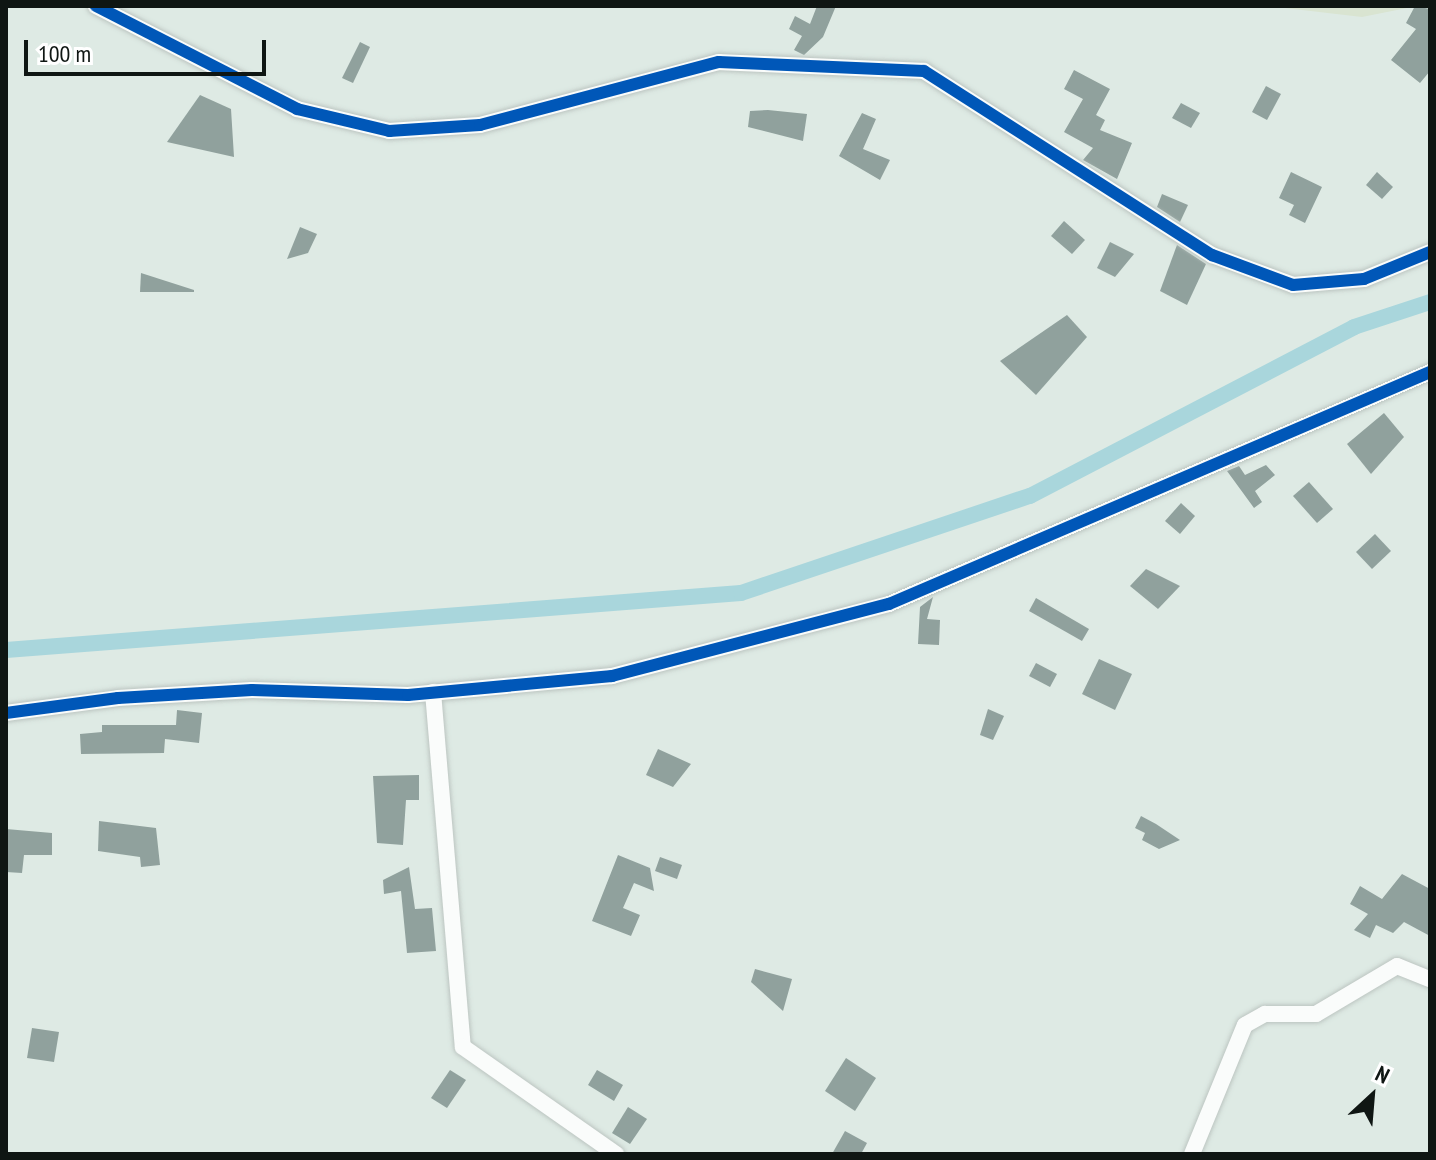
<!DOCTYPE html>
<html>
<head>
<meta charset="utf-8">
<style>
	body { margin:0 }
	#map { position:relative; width:1436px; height:1160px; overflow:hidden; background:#deeae4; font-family:"PT Sans Narrow",sans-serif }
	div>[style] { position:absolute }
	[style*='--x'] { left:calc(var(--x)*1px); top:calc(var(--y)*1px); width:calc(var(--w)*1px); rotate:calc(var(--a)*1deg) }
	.green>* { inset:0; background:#d9e4d1 }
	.canal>* { height:16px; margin:-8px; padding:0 8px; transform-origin:8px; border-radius:8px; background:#a9d6dc }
	.building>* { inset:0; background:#90a19d }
	.roads { filter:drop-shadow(0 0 2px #bcc5c1) drop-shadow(0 0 2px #bcc5c1) }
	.minor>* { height:16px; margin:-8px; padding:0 8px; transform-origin:8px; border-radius:8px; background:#fafcfb }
	.cycleway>* { height:12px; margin:-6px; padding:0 6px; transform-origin:6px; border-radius:6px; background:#0057b8 }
	span { translate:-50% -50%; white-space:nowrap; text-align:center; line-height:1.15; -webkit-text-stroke:6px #fff; paint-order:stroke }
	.frame { position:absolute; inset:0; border:8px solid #0f1613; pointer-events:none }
	.north { position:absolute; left:1332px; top:1056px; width:80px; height:80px; -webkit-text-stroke:6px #fff; paint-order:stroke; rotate:26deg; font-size:22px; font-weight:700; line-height:32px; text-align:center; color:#0f1613 }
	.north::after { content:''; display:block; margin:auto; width:28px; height:36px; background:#0f1613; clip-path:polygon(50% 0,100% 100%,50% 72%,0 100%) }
	.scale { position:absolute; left:24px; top:40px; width:242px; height:36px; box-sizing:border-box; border:4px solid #0f1613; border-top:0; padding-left:10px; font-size:24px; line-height:28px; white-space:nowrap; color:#0f1613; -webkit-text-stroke:6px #fff; paint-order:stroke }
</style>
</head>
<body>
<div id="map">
	<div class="green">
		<div style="clip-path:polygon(1267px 6px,1417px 6px,1362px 17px)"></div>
	</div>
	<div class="canal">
		<div style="--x:6;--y:650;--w:737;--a:-4.43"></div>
		<div style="--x:741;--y:593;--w:305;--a:-18.6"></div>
		<div style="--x:1030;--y:496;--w:365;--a:-27.5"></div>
		<div style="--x:1354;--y:327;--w:80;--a:-18.2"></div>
	</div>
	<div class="building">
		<div style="clip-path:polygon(817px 6px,836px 6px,823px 37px,804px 55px,794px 50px,802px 36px,789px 29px,795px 16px,810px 24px)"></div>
		<div style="clip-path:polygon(1415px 6px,1430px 9px,1430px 71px,1420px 83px,1391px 60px,1416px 29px,1406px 23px)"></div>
		<div style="clip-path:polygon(360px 42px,370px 47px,353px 83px,342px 78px)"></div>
		<div style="clip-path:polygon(1074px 70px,1110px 89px,1096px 115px,1105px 120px,1100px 130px,1132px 143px,1117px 179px,1083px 160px,1093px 148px,1064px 132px,1083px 99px,1064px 89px)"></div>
		<div style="clip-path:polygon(1266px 86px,1281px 94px,1267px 120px,1252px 112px)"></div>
		<div style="clip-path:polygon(200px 95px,231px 109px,234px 157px,167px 142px)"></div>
		<div style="clip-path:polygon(1181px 103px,1200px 113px,1191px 128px,1172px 118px)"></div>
		<div style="clip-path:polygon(768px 110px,807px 114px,803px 141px,748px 127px,750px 111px)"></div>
		<div style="clip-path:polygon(862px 113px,876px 119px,863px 149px,890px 160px,880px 180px,839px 156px)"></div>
		<div style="clip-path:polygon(1291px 172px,1322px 187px,1305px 223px,1289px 215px,1294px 205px,1279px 198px)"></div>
		<div style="clip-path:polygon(1377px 172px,1393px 187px,1382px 199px,1366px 185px)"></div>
		<div style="clip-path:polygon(1162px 194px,1188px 205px,1180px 222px,1157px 207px)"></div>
		<div style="clip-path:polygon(1064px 221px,1085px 240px,1072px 254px,1051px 236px)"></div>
		<div style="clip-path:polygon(300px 227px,317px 234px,308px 253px,287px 259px)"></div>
		<div style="clip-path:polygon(1110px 242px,1134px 254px,1115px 277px,1097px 268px)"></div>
		<div style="clip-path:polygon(1177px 245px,1206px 264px,1187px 305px,1160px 291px)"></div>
		<div style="clip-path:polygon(141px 273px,194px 290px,194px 292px,140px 292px)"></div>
		<div style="clip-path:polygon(1067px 315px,1087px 337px,1036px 395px,1000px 361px)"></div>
		<div style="clip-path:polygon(1384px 413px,1404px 437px,1371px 474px,1347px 444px)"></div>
		<div style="clip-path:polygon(1266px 465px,1275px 475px,1255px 491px,1262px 502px,1254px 508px,1227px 471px,1239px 466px,1245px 475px)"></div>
		<div style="clip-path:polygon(1309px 482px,1333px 509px,1317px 523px,1293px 496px)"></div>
		<div style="clip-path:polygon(1181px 503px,1195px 516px,1180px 534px,1165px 521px)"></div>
		<div style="clip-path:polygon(1375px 534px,1391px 551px,1372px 569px,1356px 552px)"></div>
		<div style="clip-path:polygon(1146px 569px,1180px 586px,1158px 609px,1130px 586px)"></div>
		<div style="clip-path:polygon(933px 597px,927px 619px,940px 620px,939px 645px,918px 644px,920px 607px)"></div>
		<div style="clip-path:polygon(1036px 598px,1089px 629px,1082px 641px,1029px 611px)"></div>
		<div style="clip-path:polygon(1099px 659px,1132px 674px,1115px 710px,1082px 694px)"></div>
		<div style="clip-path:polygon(1036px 663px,1057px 674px,1050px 687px,1029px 676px)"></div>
		<div style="clip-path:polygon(988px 709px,1004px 716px,993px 740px,980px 735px)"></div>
		<div style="clip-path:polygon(177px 710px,202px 713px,199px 743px,165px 739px,164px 753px,81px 754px,80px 734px,102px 732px,102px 725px,176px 725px)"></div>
		<div style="clip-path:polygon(658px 749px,691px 764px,673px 787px,646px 775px)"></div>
		<div style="clip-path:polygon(419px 775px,419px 800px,406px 800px,403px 845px,377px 843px,373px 776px)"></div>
		<div style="clip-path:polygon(1141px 816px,1156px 824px,1180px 840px,1159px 849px,1142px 840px,1145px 833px,1135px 828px)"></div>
		<div style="clip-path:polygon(99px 821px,156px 828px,160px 865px,141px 867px,140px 857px,98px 851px)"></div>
		<div style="clip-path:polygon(6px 829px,52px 833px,52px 855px,24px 855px,22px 873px,6px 872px)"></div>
		<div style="clip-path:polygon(618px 855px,650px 868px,654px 891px,634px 883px,623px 908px,640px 915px,631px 936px,592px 921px)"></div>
		<div style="clip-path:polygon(660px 857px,682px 865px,677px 879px,655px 871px)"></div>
		<div style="clip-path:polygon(409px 867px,415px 909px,432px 908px,436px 951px,407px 953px,401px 891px,384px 894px,383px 880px)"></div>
		<div style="clip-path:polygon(1402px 874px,1430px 889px,1430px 936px,1404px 922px,1393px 933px,1376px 925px,1370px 938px,1354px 930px,1368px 914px,1350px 904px,1360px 886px,1382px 899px)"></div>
		<div style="clip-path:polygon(755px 969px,792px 979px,783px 1011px,751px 982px)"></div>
		<div style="clip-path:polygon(32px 1028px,59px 1032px,54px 1062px,27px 1058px)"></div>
		<div style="clip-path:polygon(846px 1058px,876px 1078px,855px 1111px,825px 1091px)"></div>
		<div style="clip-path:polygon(450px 1070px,466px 1080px,447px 1108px,431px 1098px)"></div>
		<div style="clip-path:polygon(597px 1070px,623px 1085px,614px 1101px,588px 1085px)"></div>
		<div style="clip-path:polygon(628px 1107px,647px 1119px,630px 1144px,612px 1133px)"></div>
		<div style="clip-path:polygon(845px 1131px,867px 1143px,861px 1154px,832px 1154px)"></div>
	</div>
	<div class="roads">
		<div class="minor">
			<div style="--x:96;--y:6;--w:226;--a:27.1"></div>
			<div style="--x:297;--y:109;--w:95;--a:13.4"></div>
			<div style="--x:389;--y:131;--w:91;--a:-3.8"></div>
			<div style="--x:480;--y:125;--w:247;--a:-14.8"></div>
			<div style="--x:719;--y:62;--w:205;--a:2.5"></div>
			<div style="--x:924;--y:71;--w:342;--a:32.6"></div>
			<div style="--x:1212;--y:255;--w:86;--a:20.3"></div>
			<div style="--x:1293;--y:285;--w:71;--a:-4.8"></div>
			<div style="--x:1364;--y:279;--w:71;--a:-22.2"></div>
			<div style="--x:433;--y:692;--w:356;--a:85.2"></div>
			<div style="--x:463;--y:1047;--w:187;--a:35"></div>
			<div style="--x:6;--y:713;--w:113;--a:-7.6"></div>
			<div style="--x:118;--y:698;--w:134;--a:-3.4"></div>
			<div style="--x:252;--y:690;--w:156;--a:1.8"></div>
			<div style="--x:408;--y:695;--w:205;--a:-5.3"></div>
			<div style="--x:612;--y:676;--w:286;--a:-14.6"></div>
			<div style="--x:889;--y:604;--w:589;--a:-23.21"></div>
			<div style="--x:1192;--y:1154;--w:139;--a:-67.7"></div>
			<div style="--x:1245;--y:1025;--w:23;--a:-29"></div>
			<div style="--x:1265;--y:1014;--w:51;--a:0"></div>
			<div style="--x:1316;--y:1014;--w:94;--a:-30.7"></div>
			<div style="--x:1397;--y:966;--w:35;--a:22"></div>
		</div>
	</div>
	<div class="cycleway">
		<div style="--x:96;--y:6;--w:226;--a:27.1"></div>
		<div style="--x:297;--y:109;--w:95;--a:13.4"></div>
		<div style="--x:389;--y:131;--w:91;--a:-3.8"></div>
		<div style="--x:480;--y:125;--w:247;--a:-14.8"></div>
		<div style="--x:719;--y:62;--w:205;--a:2.5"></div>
		<div style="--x:924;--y:71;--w:342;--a:32.6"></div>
		<div style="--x:1212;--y:255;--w:86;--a:20.3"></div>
		<div style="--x:1293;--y:285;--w:71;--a:-4.8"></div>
		<div style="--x:1364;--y:279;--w:71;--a:-22.2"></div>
		<div style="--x:6;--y:713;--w:113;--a:-7.6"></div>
		<div style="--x:118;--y:698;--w:134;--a:-3.4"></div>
		<div style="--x:252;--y:690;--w:156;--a:1.8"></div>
		<div style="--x:408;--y:695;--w:205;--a:-5.3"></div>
		<div style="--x:612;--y:676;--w:286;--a:-14.6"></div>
		<div style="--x:889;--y:604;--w:589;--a:-23.21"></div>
	</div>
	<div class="frame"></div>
	<div class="north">N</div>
	<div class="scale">100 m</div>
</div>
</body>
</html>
